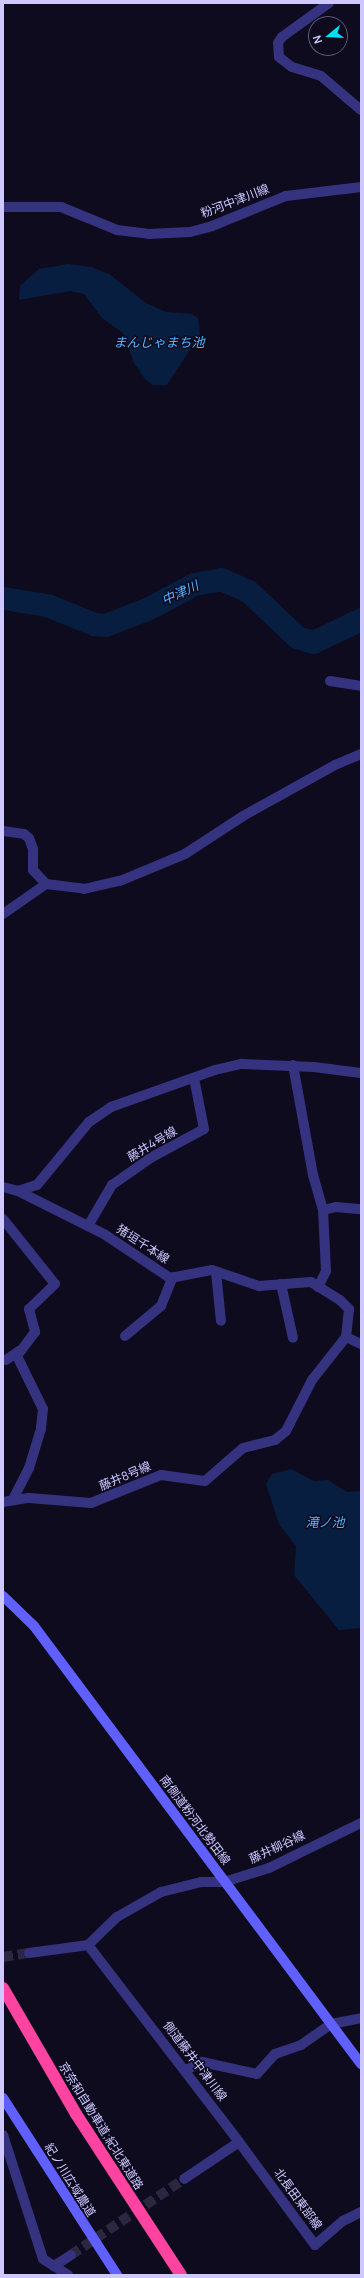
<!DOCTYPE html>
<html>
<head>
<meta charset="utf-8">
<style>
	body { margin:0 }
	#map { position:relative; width:364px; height:2278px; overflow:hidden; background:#0e0b1f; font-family:Manrope,"Noto Sans JP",sans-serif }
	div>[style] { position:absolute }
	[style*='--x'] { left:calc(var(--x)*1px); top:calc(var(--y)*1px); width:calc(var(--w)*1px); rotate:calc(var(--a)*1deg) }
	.water>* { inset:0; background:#081e40 }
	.river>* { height:23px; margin:-11.5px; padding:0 11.5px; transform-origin:11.5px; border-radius:11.5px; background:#081e40 }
	.street-tunnel>* { height:10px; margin-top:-5px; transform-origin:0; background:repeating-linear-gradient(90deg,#2b2741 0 10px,transparent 0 15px) }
	.street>* { height:10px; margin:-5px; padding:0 5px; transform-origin:5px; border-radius:5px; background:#353380 }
	.secondary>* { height:10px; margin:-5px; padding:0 5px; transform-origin:5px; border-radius:5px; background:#605fff }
	.highway>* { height:12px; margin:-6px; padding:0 6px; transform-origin:6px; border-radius:6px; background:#ff43a1 }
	span { translate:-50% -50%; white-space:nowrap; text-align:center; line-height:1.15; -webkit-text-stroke:3px #0e0b1f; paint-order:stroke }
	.street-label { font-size:12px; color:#cec8ff }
	.water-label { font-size:13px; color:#56b4ff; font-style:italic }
	.frame { position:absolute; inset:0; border:4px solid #cec8ff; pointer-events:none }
	.north { position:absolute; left:308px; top:16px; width:40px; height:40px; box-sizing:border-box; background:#0e0b1f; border:1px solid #5b5779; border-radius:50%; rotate:252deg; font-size:11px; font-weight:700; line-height:16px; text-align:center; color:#cec8ff }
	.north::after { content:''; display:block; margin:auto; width:14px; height:18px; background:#00dff3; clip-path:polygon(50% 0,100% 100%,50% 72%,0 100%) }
</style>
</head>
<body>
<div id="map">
	<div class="water">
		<div style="clip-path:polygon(68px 264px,91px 267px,109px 274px,146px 303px,166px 312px,192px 314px,198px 318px,200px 334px,167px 385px,153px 385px,145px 379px,134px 363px,123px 333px,102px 318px,84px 294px,70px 291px,19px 300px,20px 286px,39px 269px)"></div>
		<div style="clip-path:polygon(291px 1469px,314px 1481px,328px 1480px,347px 1492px,361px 1491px,361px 1628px,339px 1630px,294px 1575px,296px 1546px,279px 1524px,266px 1484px,272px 1474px)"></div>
	</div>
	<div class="river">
		<div style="--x:3;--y:598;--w:45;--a:9"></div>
		<div style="--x:47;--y:605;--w:51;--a:22"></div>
		<div style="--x:94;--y:624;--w:11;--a:5"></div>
		<div style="--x:105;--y:625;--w:45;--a:-20.9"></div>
		<div style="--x:147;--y:609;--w:53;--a:-28"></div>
		<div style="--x:194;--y:584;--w:27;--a:-10"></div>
		<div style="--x:221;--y:579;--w:30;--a:24"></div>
		<div style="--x:248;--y:591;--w:67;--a:43.2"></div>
		<div style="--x:297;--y:637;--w:17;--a:17"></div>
		<div style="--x:313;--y:642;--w:53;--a:-25.6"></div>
	</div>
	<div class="street-tunnel">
		<div style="--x:3;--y:1957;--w:26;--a:-9"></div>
		<div style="--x:71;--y:2255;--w:136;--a:-33.9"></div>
	</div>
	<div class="street">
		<div style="--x:329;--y:3;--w:58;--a:144.1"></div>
		<div style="--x:282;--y:37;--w:7;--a:124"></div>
		<div style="--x:278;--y:43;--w:14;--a:86"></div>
		<div style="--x:279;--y:57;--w:16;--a:38"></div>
		<div style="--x:292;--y:67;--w:30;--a:17"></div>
		<div style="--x:321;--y:76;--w:52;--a:40.4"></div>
		<div style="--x:3;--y:207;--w:58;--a:0"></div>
		<div style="--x:61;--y:207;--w:61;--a:22.3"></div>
		<div style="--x:117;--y:230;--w:32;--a:7"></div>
		<div style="--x:149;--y:234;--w:41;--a:-2.8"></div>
		<div style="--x:190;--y:232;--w:23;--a:-15"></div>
		<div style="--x:212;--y:226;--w:80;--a:-22.1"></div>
		<div style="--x:286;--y:196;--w:76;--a:-6.8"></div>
		<div style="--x:330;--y:681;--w:31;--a:9"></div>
		<div style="--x:3;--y:831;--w:21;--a:8"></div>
		<div style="--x:24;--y:834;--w:6;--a:39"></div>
		<div style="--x:29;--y:838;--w:12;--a:70"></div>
		<div style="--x:33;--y:849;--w:21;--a:90"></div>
		<div style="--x:33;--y:870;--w:19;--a:47"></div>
		<div style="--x:46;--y:884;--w:38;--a:7"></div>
		<div style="--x:84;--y:889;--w:37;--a:-13"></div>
		<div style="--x:120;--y:881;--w:70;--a:-22.6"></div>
		<div style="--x:185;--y:854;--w:69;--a:-33.2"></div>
		<div style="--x:243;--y:816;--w:105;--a:-29"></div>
		<div style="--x:335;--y:765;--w:28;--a:-23"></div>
		<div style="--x:3;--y:914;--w:52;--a:-34.9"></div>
		<div style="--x:293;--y:1065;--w:112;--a:79.7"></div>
		<div style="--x:313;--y:1175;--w:36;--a:74"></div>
		<div style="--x:3;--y:1187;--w:16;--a:15"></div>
		<div style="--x:18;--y:1191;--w:20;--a:-18"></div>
		<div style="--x:37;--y:1185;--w:82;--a:-50.5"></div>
		<div style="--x:89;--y:1122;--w:27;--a:-34"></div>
		<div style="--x:111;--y:1107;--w:110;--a:-19.6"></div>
		<div style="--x:215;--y:1070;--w:28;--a:-13"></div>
		<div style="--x:242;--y:1064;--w:72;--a:2.4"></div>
		<div style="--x:314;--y:1067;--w:47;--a:7.3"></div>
		<div style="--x:18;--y:1191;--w:96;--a:26.6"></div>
		<div style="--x:104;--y:1234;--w:79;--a:33.7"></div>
		<div style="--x:170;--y:1278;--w:43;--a:-10.8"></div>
		<div style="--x:212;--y:1270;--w:50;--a:18.8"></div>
		<div style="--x:259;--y:1286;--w:52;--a:-4.4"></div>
		<div style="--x:311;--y:1282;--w:34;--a:32"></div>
		<div style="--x:340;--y:1300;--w:13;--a:45"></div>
		<div style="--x:349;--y:1309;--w:28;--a:96"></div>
		<div style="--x:346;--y:1337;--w:17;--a:25"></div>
		<div style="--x:3;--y:1219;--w:83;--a:51.3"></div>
		<div style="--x:55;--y:1284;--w:36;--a:136"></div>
		<div style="--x:29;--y:1309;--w:24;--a:75"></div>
		<div style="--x:35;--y:1332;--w:30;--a:127"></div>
		<div style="--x:17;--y:1356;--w:59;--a:63.9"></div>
		<div style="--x:43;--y:1409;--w:20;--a:96"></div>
		<div style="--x:41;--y:1429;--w:41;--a:107.1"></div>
		<div style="--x:29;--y:1468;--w:36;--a:117"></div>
		<div style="--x:88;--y:1226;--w:48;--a:-59.7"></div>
		<div style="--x:112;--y:1185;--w:49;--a:-35"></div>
		<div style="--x:152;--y:1157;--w:59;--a:-28.3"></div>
		<div style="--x:204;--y:1129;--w:52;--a:-101.1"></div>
		<div style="--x:216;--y:1272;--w:49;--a:84.2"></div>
		<div style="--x:281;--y:1284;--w:55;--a:77.5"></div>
		<div style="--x:318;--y:1287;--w:18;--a:-63"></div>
		<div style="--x:326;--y:1271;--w:61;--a:-92.8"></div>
		<div style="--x:323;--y:1210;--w:13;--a:-13"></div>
		<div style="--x:336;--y:1207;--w:25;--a:5"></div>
		<div style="--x:125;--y:1336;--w:47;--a:-39.8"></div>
		<div style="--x:161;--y:1306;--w:31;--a:-68"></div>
		<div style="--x:6;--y:1360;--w:16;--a:-35"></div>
		<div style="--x:3;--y:1502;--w:26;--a:-9"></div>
		<div style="--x:29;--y:1498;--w:62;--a:4.6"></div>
		<div style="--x:91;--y:1503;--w:75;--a:-21.8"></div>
		<div style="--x:161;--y:1475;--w:44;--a:7.8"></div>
		<div style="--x:205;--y:1481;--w:50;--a:-41"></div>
		<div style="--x:243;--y:1448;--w:33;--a:-14"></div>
		<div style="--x:275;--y:1440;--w:14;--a:-39"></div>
		<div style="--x:286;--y:1431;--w:57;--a:-63"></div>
		<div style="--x:312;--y:1380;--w:55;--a:-51.7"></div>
		<div style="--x:88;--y:1945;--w:248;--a:52.5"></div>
		<div style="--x:239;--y:2142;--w:66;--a:146.1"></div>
		<div style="--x:29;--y:1953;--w:60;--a:-7.7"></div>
		<div style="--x:88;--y:1945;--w:40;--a:-44"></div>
		<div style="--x:117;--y:1917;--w:51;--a:-29.6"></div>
		<div style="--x:161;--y:1892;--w:41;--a:-14"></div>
		<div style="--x:201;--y:1882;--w:23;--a:0"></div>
		<div style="--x:224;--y:1882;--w:47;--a:-17.3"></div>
		<div style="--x:269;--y:1868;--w:102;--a:-26.1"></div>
		<div style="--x:186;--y:2070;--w:18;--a:-27"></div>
		<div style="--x:202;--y:2062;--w:56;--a:12.3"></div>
		<div style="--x:257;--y:2074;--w:27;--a:-48"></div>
		<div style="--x:275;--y:2054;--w:28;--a:-19"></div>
		<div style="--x:301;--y:2045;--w:37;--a:-35"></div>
		<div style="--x:331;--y:2024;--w:31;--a:-11"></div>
		<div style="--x:3;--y:2135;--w:130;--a:72.1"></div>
		<div style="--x:43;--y:2259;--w:13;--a:32"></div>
		<div style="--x:54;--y:2266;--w:20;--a:-33"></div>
		<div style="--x:239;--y:2142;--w:128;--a:53.6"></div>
		<div style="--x:315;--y:2245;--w:37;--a:-41"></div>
		<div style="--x:343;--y:2221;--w:20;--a:-27"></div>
		<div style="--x:54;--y:2266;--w:17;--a:33"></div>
	</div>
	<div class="secondary">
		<div style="--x:3;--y:1596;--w:43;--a:44.1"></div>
		<div style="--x:34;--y:1626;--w:547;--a:53.26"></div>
		<div style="--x:3;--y:2098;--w:211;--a:57.2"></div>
	</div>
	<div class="highway">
		<div style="--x:3;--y:1988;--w:146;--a:59.9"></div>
		<div style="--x:76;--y:2114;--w:192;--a:56.9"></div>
	</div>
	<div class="street-label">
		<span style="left:235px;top:201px;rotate:-21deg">粉河中津川線</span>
		<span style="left:152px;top:1144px;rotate:-31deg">藤井4号線</span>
		<span style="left:143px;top:1244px;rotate:33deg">猪垣千本線</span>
		<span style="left:125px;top:1476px;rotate:-23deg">藤井8号線</span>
		<span style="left:195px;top:1820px;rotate:53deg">南側道粉河北勢田線</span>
		<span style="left:277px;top:1847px;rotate:-25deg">藤井柳谷線</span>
		<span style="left:195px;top:2061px;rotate:53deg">側道藤井中津川線</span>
		<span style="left:101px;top:2126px;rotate:58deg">京奈和自動車道;紀北東道路</span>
		<span style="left:70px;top:2180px;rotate:58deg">紀ノ川広域農道</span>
		<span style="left:298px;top:2199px;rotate:54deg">北長田東部線</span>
	</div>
	<div class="water-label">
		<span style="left:159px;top:342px">まんじゃまち池</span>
		<span style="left:180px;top:593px;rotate:-25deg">中津川</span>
		<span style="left:325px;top:1522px">滝ノ池</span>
	</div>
	<div class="frame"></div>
	<div class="north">N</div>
</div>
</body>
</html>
